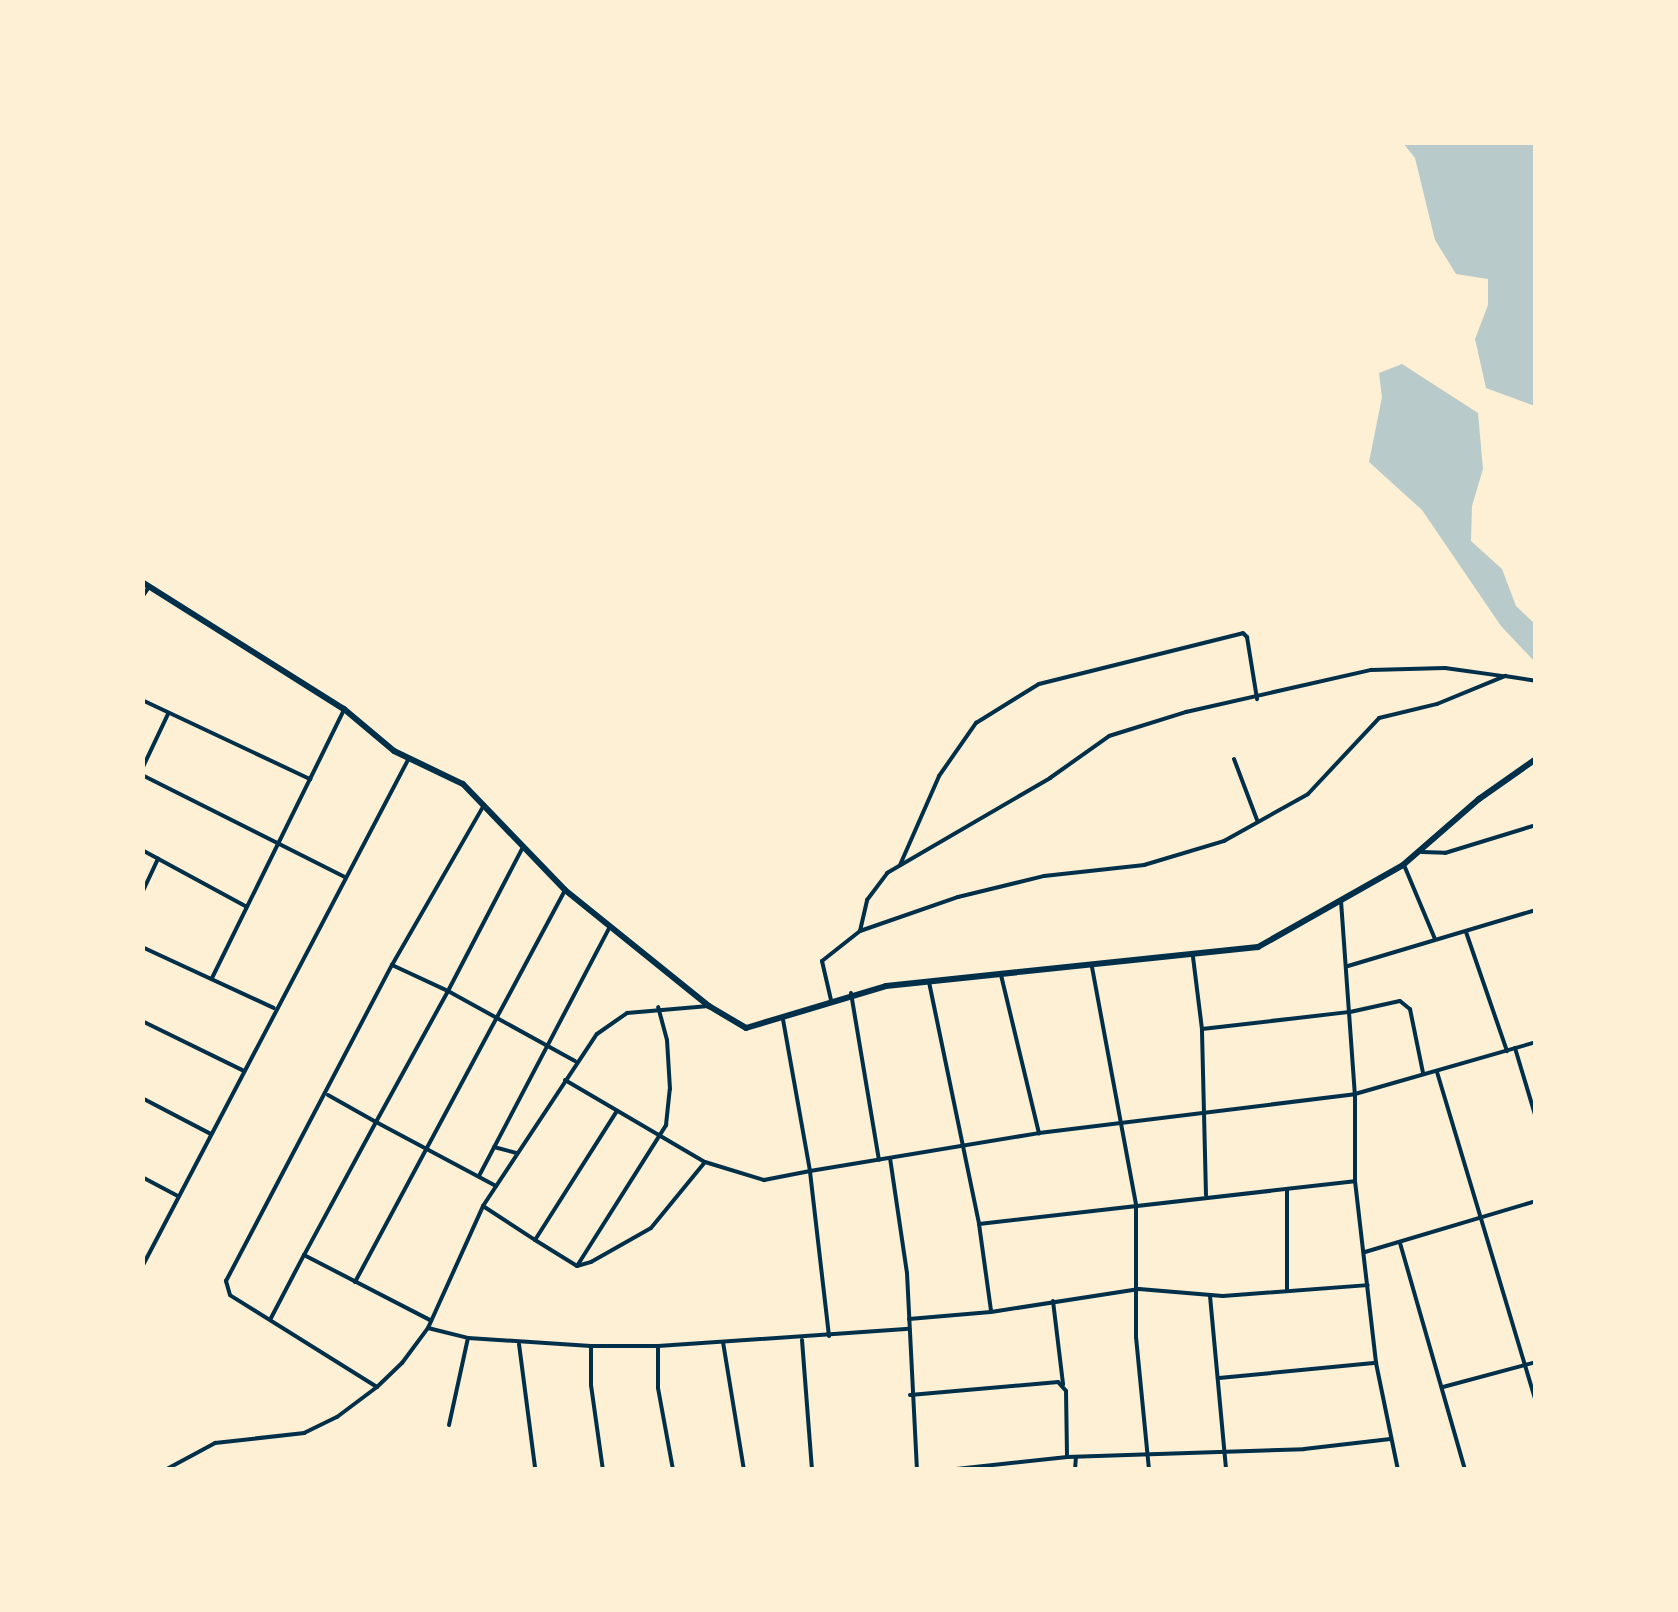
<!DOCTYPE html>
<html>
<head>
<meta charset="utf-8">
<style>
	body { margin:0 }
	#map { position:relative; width:1678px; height:1612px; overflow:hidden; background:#fdf0d5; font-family:"Noto Sans",sans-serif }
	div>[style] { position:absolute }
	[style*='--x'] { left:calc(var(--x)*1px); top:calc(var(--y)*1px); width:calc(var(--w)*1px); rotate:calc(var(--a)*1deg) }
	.green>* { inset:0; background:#b9caca }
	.minor>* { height:4px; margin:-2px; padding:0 2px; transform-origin:2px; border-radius:2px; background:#003049 }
	.primary>* { height:6px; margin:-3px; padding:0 3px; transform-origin:3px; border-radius:3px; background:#003049 }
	span { translate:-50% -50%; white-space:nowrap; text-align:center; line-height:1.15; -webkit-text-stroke:10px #fdf0d5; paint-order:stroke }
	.frame { position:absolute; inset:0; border:145px solid #fdf0d5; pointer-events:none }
</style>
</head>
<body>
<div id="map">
	<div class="green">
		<div style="clip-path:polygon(1403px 143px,1535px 143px,1535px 406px,1486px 388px,1475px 339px,1488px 305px,1488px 279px,1456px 274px,1435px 240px,1415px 158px)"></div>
		<div style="clip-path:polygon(1402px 364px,1478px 413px,1483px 469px,1472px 506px,1471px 541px,1502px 569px,1516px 606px,1535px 624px,1535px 662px,1501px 626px,1422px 510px,1369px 462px,1382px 397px,1379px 373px)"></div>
	</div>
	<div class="minor">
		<div style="--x:142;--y:597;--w:12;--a:-55"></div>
		<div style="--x:142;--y:700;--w:186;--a:25.2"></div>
		<div style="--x:310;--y:779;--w:75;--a:-63.8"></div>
		<div style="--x:1234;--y:759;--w:65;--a:69.3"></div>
		<div style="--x:142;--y:769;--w:61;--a:-64.7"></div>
		<div style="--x:142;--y:775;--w:227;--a:26.7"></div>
		<div style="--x:142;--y:850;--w:119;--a:28.5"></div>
		<div style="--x:1422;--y:852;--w:23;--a:2"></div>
		<div style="--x:1445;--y:853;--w:95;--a:-17.1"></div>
		<div style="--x:900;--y:865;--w:97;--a:-66.3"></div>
		<div style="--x:939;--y:776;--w:65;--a:-55.1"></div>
		<div style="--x:976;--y:723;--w:74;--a:-31.8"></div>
		<div style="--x:1039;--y:684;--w:210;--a:-14"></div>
		<div style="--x:1243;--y:633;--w:6;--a:45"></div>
		<div style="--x:1247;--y:637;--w:63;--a:80.8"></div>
		<div style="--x:1404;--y:865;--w:80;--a:67.3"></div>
		<div style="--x:142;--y:893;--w:38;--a:-65"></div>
		<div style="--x:1341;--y:901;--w:194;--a:85.9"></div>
		<div style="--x:1355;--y:1094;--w:87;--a:90"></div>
		<div style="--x:1355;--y:1181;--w:183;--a:83.4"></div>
		<div style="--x:1376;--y:1363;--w:109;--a:78.4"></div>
		<div style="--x:860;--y:931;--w:32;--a:-77"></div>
		<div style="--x:867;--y:900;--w:34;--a:-53"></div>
		<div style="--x:887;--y:873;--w:189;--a:-30.2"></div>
		<div style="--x:1050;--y:778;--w:72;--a:-35.4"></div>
		<div style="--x:1109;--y:736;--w:81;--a:-17.3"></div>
		<div style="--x:1186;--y:712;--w:190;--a:-12.8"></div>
		<div style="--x:1371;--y:670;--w:74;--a:-1.5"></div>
		<div style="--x:1445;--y:668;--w:59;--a:7.9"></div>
		<div style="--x:1466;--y:932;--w:126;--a:71"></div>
		<div style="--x:142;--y:947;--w:145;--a:24.8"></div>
		<div style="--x:1193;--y:957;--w:73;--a:82.9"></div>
		<div style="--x:392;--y:965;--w:62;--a:24.9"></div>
		<div style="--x:448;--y:991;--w:160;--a:-62.5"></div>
		<div style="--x:1348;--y:966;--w:196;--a:-16.6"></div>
		<div style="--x:1092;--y:967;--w:242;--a:79.5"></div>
		<div style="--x:1136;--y:1205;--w:132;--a:90"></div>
		<div style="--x:1136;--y:1337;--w:134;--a:84.4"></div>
		<div style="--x:1001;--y:975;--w:163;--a:76.5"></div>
		<div style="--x:212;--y:978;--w:222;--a:-63.8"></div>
		<div style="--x:929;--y:982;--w:247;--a:78.3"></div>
		<div style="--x:979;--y:1224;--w:88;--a:82.1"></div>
		<div style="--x:851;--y:993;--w:169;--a:80.5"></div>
		<div style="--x:831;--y:1000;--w:40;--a:-103"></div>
		<div style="--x:822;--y:961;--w:48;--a:-38.3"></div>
		<div style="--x:860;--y:931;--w:104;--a:-19.1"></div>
		<div style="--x:958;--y:897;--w:89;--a:-13.7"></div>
		<div style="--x:1044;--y:876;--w:101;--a:-6.3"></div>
		<div style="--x:1144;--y:865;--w:84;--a:-16.7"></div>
		<div style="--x:1224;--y:841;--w:96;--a:-29.2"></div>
		<div style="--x:1308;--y:794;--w:104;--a:-46.9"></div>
		<div style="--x:1379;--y:718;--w:60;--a:-13.6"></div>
		<div style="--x:1437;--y:704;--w:74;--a:-22.4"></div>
		<div style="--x:1505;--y:676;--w:31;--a:9"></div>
		<div style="--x:142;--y:1021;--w:114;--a:26.1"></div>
		<div style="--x:1515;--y:1048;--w:73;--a:73.3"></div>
		<div style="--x:1437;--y:1072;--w:345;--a:73.3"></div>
		<div style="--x:565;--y:1080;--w:162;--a:30.4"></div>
		<div style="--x:705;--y:1162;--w:62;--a:17"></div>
		<div style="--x:764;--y:1180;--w:47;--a:-11.1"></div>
		<div style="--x:810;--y:1171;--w:153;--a:-100.1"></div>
		<div style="--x:328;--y:1095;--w:55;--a:29.4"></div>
		<div style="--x:376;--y:1122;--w:151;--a:118.4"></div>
		<div style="--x:304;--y:1255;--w:142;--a:27.3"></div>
		<div style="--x:142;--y:1098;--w:78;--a:27.6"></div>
		<div style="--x:494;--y:1147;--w:24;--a:15"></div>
		<div style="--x:890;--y:1158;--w:116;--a:81.6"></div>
		<div style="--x:907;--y:1273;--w:197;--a:87.1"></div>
		<div style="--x:479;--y:1176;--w:280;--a:-62.3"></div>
		<div style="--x:142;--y:1177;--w:40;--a:28"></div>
		<div style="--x:496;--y:1186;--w:136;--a:-151.9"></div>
		<div style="--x:376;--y:1122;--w:149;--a:-61.2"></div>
		<div style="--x:448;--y:991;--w:145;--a:28.9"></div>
		<div style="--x:1287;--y:1189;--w:102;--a:90"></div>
		<div style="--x:1206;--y:1195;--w:166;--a:-91.4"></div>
		<div style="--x:1202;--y:1029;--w:149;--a:-6.6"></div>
		<div style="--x:1350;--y:1012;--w:51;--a:-12.4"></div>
		<div style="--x:1400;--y:1001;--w:13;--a:39"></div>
		<div style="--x:1410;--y:1009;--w:65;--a:78.5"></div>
		<div style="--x:483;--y:1206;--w:62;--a:33.2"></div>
		<div style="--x:535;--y:1240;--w:153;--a:-57.6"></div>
		<div style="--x:979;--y:1224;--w:378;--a:-6.5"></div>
		<div style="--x:535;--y:1240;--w:49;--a:31.8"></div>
		<div style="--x:577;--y:1266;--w:15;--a:-16"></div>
		<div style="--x:591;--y:1262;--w:69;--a:-29.5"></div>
		<div style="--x:651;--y:1228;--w:85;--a:-50.7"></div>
		<div style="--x:1400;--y:1243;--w:236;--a:74"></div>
		<div style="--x:1365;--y:1252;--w:178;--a:-16.6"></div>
		<div style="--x:577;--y:1266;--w:167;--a:-57.7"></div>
		<div style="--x:666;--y:1125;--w:36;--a:-84"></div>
		<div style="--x:670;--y:1089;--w:49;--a:-93.5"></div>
		<div style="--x:667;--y:1040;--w:34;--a:-105"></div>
		<div style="--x:142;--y:1267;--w:575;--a:-62.32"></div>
		<div style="--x:355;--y:1282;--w:445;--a:-61.8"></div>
		<div style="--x:1210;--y:1296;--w:175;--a:84.7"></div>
		<div style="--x:1053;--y:1301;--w:84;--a:83.1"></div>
		<div style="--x:271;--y:1318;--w:71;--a:-62.4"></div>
		<div style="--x:909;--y:1319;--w:82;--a:-4.9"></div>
		<div style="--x:991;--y:1312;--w:150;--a:-8.8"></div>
		<div style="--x:1139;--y:1289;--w:84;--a:4.8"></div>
		<div style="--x:1223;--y:1296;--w:145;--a:-4.3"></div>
		<div style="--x:428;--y:1328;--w:41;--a:14"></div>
		<div style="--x:468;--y:1338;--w:123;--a:3.7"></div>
		<div style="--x:591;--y:1346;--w:67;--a:0"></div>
		<div style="--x:658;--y:1346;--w:252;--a:-3.9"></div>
		<div style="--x:829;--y:1336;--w:166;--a:-96.6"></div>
		<div style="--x:810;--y:1171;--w:232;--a:-9.4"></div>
		<div style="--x:1039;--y:1133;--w:318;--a:-7"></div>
		<div style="--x:1355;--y:1094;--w:188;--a:-16"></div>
		<div style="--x:802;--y:1340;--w:130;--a:85.6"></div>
		<div style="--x:723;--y:1342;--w:130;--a:80.7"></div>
		<div style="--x:519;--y:1344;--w:125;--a:82.6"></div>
		<div style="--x:591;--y:1346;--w:39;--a:90"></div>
		<div style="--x:591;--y:1385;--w:86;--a:82"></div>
		<div style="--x:658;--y:1346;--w:42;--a:90"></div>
		<div style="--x:658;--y:1388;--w:83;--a:79.6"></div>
		<div style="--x:1219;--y:1378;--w:158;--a:-5.5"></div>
		<div style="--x:377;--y:1387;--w:173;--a:-148"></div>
		<div style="--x:230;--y:1295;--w:15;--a:-106"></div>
		<div style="--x:226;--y:1281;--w:357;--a:-62.3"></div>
		<div style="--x:392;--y:965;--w:185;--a:-60.1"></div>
		<div style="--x:1443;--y:1387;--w:96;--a:-15"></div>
		<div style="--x:910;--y:1395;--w:149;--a:-5"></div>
		<div style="--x:1058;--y:1382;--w:12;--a:48"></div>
		<div style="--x:1066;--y:1391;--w:66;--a:89.1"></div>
		<div style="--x:449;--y:1425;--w:89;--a:-77.7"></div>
		<div style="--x:165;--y:1470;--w:57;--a:-28.4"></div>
		<div style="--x:215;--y:1443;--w:90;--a:-6.4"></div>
		<div style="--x:304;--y:1433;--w:37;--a:-26"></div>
		<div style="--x:337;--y:1417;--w:50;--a:-36.9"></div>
		<div style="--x:377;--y:1387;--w:35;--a:-44"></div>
		<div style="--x:402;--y:1363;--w:44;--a:-53.4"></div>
		<div style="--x:428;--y:1328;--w:134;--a:-65.7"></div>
		<div style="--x:483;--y:1206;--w:206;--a:-56.5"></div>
		<div style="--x:597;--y:1034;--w:37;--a:-35"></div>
		<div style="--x:627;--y:1013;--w:82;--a:-4.9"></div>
		<div style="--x:947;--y:1470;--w:121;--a:-6.2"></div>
		<div style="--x:1067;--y:1457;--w:237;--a:-1.9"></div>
		<div style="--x:1304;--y:1449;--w:87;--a:-6.6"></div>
		<div style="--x:1075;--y:1470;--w:13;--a:-86"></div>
	</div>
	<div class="primary">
		<div style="--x:142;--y:582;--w:239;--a:32.2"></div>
		<div style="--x:344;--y:709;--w:65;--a:40"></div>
		<div style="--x:394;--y:751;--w:76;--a:25.6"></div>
		<div style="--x:463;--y:784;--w:147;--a:46.1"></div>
		<div style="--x:565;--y:890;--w:185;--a:38.9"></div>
		<div style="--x:709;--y:1006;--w:43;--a:30.7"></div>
		<div style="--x:746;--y:1028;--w:146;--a:-16.7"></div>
		<div style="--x:886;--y:986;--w:374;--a:-6"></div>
		<div style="--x:1258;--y:947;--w:167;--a:-29.5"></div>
		<div style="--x:1403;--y:865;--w:101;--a:-41"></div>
		<div style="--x:1479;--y:799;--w:70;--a:-35.1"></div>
	</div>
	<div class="frame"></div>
</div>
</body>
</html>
